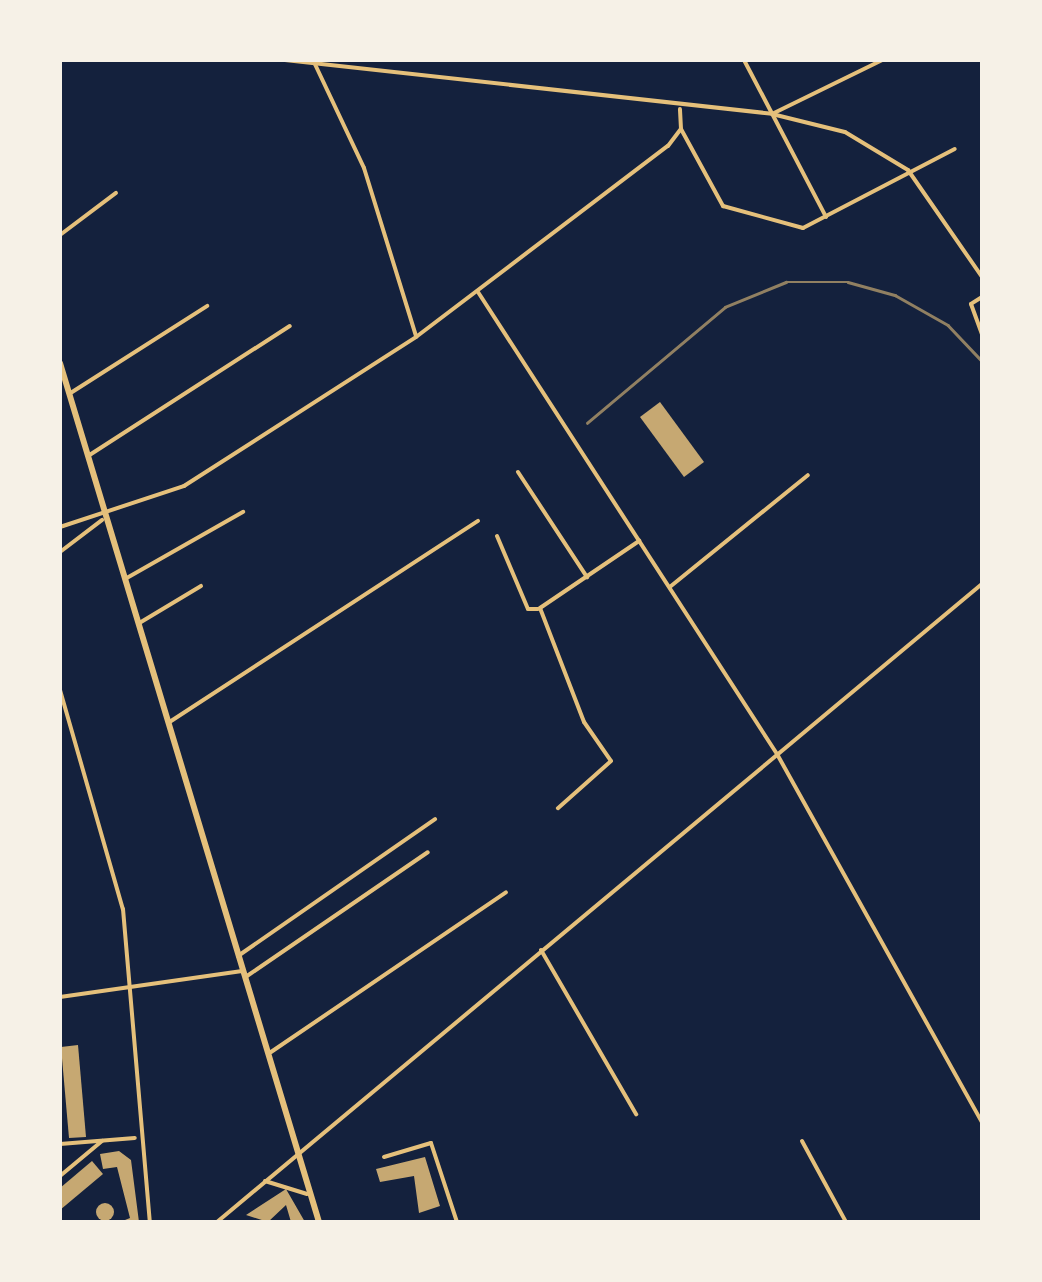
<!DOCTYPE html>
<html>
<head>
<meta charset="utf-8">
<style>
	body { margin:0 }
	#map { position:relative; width:1042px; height:1282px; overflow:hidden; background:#14213d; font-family:Cabin,sans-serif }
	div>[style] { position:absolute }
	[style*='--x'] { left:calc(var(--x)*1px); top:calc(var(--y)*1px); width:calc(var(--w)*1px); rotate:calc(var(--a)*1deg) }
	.building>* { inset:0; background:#c6a872 }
	.round { border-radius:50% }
	.minor>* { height:4px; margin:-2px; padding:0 2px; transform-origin:2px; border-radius:2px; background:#e5c07b }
	.primary>* { height:6px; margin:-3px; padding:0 3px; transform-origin:3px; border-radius:3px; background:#e5c07b }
	.rail>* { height:2.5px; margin:-1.25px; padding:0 1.25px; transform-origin:1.25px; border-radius:1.25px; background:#918062 }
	span { translate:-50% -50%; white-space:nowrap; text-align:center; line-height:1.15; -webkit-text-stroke:10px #f6f1e7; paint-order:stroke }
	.frame { position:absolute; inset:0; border:62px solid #f6f1e7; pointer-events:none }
</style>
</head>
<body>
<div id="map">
	<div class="building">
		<div style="clip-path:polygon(660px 402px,704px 462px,684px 477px,640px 417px)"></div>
		<div style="clip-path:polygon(78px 1045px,86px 1137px,69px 1138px,61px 1047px)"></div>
		<div style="clip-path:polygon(119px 1151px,131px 1160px,139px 1222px,120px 1222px,130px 1218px,117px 1167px,103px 1169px,100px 1154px)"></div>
		<div style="clip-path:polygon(425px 1157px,440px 1206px,419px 1213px,414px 1176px,380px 1182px,376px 1169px)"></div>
		<div style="clip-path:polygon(92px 1161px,103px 1174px,60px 1210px,60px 1188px)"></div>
		<div style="clip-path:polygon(286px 1189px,305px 1222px,291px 1222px,286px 1205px,268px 1222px,246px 1215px)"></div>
		<div class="round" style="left:96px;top:1203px;width:18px;height:18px"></div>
	</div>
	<div class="minor">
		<div style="--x:285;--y:60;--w:490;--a:6.3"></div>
		<div style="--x:772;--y:114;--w:75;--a:13.9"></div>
		<div style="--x:845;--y:132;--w:74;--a:31.1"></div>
		<div style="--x:908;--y:170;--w:130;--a:55.3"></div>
		<div style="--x:313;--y:60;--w:119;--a:64.7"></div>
		<div style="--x:364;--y:168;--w:176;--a:72.8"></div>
		<div style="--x:744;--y:60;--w:177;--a:62.4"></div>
		<div style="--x:774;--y:113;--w:120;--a:-26.1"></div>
		<div style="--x:681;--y:129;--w:88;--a:61.4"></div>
		<div style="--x:723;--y:206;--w:83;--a:15.4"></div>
		<div style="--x:803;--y:228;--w:171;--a:-27.5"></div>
		<div style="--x:60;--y:235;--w:70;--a:-36.9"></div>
		<div style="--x:478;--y:292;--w:550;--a:57.09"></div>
		<div style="--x:777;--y:754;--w:421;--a:60.9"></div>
		<div style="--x:982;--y:297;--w:13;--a:148"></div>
		<div style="--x:971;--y:304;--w:33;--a:70"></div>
		<div style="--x:982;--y:373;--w:12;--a:90"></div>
		<div style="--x:69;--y:394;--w:164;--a:-32.5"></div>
		<div style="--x:88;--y:456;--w:240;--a:-32.8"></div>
		<div style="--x:518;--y:472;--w:126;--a:56.7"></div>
		<div style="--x:60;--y:527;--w:131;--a:-18.3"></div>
		<div style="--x:184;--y:486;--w:276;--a:-32.7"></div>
		<div style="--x:416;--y:337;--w:316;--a:-37.2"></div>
		<div style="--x:668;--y:146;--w:21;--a:-53"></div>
		<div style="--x:681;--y:129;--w:20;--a:-93"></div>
		<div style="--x:497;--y:536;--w:79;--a:67"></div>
		<div style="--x:528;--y:609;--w:10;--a:0"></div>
		<div style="--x:60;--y:552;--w:53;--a:-37.3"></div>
		<div style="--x:125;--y:579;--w:136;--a:-29.6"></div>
		<div style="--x:671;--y:586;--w:176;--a:-39"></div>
		<div style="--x:540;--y:608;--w:122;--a:68.9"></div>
		<div style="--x:584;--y:722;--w:47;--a:55.3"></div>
		<div style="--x:611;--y:761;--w:71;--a:138.4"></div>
		<div style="--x:540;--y:608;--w:120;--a:-34.1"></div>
		<div style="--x:141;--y:622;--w:70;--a:-31"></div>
		<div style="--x:60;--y:690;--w:228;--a:74"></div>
		<div style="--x:123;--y:909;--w:314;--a:85.1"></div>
		<div style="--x:168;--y:723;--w:370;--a:-33.1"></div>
		<div style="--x:541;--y:950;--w:190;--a:59.9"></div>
		<div style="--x:238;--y:956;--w:240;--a:-34.8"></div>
		<div style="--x:247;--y:976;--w:219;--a:-34.4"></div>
		<div style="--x:60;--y:997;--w:184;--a:-8.1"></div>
		<div style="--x:271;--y:1052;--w:284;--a:-34.2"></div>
		<div style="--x:802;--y:1141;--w:92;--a:61.5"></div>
		<div style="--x:60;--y:1144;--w:75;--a:-4.6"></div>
		<div style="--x:384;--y:1157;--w:49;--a:-16.6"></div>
		<div style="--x:431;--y:1143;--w:83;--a:71.8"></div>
		<div style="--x:60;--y:1176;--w:55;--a:-39.8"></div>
		<div style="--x:265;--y:1181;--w:44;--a:17.2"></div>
		<div style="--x:217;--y:1222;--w:996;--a:-39.83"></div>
	</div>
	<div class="primary">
		<div style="--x:60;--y:363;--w:897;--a:73.22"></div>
	</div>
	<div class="rail">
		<div style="--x:587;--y:423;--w:180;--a:-40"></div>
		<div style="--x:725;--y:307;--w:66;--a:-22.3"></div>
		<div style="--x:786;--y:282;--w:62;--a:0"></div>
		<div style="--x:848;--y:282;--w:49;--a:15.5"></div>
		<div style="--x:895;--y:295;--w:61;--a:29.5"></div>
		<div style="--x:948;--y:325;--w:50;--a:46.6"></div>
	</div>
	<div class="frame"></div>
</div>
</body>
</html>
